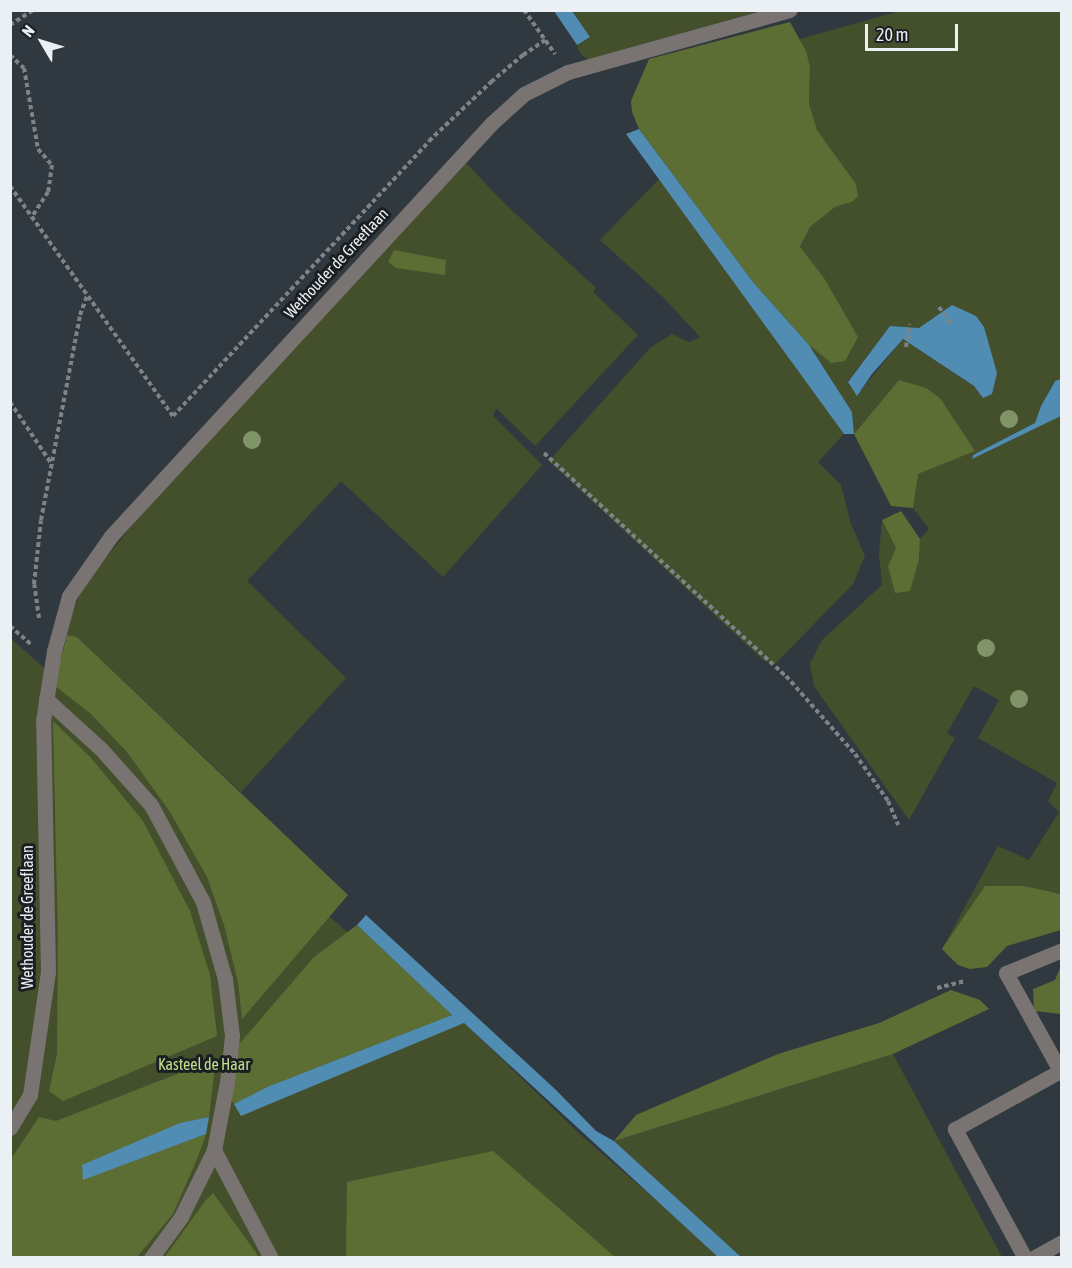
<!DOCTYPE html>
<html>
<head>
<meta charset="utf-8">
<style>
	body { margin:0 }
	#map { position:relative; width:1072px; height:1268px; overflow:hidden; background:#30393f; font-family:"Asap Condensed",sans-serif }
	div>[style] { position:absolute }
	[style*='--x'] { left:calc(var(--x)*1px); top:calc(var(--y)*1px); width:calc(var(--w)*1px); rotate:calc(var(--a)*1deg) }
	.green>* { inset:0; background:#44502c }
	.forest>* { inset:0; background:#5c6e34 }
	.water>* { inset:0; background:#518db3 }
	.path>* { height:4px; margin-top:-2px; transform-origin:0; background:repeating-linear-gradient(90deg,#7c8489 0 4.5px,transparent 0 7.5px) }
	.lane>* { height:15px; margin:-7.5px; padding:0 7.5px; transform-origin:7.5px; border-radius:7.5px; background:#797471 }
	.street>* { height:15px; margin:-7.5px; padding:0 7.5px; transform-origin:7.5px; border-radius:7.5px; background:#797471 }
	.trees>* { width:18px; height:18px; margin:-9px; border-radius:50%; background:#809468 }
	span { translate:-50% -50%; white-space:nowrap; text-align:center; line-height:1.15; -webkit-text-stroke:6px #1c1f22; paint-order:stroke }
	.street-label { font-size:16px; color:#eaf0f4 }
	.park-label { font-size:16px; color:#c2df89 }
	.frame { position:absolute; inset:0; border:12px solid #eaf0f4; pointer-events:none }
	.north { position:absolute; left:12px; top:12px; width:60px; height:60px; -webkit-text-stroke:4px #1c1f22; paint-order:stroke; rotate:308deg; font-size:16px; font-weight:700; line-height:24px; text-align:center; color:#eaf0f4 }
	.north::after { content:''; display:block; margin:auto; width:21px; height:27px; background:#eaf0f4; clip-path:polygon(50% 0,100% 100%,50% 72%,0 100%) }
	.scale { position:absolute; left:865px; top:24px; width:93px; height:27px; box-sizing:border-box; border:3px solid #eaf0f4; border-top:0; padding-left:8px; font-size:18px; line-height:21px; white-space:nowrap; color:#eaf0f4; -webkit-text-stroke:4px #1c1f22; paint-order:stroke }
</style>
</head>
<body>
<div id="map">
	<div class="green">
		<div style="clip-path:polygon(572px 11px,760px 11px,588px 60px,580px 53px,577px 45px,590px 37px)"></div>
		<div style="clip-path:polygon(evenodd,900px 11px,1061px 11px,1061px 379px,1054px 381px,1041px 406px,1035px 423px,973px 455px,972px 459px,1061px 416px,1061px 894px,1056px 892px,942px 949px,998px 846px,1029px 860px,1059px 812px,1048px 801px,1057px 783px,978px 738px,999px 700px,974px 686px,947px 733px,955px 738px,909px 820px,814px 686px,810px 664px,822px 640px,882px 585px,879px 554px,882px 520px,896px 548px,888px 566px,919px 559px,920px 539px,929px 529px,913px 508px,917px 474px,975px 451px,964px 436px,899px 380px,854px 434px,852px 412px,809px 345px,831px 363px,824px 278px,800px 248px,810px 227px,835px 207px,852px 202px,856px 184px,817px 130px,809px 103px,810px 67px,800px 39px,900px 11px,952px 305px,983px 398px,974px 386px,903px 339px,857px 395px,848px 381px,890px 326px,919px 328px,952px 305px)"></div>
		<div style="clip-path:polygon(466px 163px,505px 204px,596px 288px,593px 292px,638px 335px,535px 446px,496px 408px,493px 416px,542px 465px,443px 577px,341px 481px,247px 581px,346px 678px,241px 792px,77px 637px,67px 635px,71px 616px,83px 586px,147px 507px,322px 315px)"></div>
		<div style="clip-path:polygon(659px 179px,844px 434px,818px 462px,841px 485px,851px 524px,865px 556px,853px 584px,774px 665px,762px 659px,549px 461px,651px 347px,672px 334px,689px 342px,700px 337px,663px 297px,600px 240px)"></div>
		<div style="clip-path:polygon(10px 638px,455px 1026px,464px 1023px,583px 1137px,722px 1257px,11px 1257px)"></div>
		<div style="clip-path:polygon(893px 1054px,1002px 1257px,741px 1257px,614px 1141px)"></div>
	</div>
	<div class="forest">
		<div style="clip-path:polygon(790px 22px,806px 51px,810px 67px,809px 103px,817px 130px,856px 184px,858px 196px,852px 202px,835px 207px,810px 227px,800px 247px,824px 278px,858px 337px,845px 361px,831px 363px,809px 345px,753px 282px,639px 129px,632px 112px,631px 101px,649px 59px)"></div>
		<div style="clip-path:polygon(394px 250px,446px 260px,445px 275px,396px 268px,388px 262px)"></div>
		<div style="clip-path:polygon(899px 380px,926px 388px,940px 398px,975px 451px,918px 474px,913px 508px,891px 506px,854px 434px)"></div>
		<div style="clip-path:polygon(901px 511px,920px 539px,919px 559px,910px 591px,895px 593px,888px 566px,896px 548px,882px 520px)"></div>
		<div style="clip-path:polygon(67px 635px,77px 637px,348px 895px,242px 1019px,238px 982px,224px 925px,207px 877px,170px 812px,127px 752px,91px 714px,54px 685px)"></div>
		<div style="clip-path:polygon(53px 721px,92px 759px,143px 821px,190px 911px,210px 975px,217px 1036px,63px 1101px,49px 1091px,57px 1054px,58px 938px)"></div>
		<div style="clip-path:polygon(985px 886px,1023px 886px,1061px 894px,1061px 930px,1007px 946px,987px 967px,970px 969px,958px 965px,942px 949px)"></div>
		<div style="clip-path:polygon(357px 925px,452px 1015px,267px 1087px,234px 1104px,228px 1096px,234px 1050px,314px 957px)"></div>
		<div style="clip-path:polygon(1061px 966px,1061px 1014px,1034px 1011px,1033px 989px,1055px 980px)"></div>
		<div style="clip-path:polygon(951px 990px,980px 1000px,989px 1009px,893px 1054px,614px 1141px,636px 1115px,778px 1054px,879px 1023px)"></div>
		<div style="clip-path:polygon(216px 1059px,209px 1117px,180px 1123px,84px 1179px,206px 1134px,198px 1157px,173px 1214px,137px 1257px,11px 1258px,11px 1159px,39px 1117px,56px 1121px)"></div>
		<div style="clip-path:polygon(493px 1151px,615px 1257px,346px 1257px,347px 1182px)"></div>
		<div style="clip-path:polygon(213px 1193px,259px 1257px,165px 1257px,205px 1201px)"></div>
	</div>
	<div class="water">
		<div style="clip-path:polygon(554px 11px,572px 11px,590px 37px,577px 45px)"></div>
		<div style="clip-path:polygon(639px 129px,753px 282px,809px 345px,852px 412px,854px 434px,844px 434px,626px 134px)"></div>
		<div style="clip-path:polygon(952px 305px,976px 316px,984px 327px,997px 373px,992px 394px,983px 398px,974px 386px,903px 339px,872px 374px,857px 396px,848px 382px,890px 326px,919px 328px)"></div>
		<div style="clip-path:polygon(1061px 379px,1061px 416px,972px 459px,973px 455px,1035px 423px,1041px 406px,1055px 381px)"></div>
		<div style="clip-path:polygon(366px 915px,556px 1090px,596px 1131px,614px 1141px,741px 1257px,718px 1257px,464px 1023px,241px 1116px,234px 1104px,267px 1087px,452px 1015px,357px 925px)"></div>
		<div style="clip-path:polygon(209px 1117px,206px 1134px,83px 1180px,82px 1165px,180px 1123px)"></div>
	</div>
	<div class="path">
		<div style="--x:524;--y:10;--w:54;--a:54.8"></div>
		<div style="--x:10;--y:25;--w:27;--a:-33"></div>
		<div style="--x:10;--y:55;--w:19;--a:43"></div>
		<div style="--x:24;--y:68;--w:82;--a:80.2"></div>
		<div style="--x:38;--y:149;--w:21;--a:49"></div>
		<div style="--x:52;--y:165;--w:27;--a:98"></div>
		<div style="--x:48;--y:192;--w:30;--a:123"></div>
		<div style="--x:10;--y:186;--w:282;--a:54.7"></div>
		<div style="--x:173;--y:416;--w:376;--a:-47"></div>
		<div style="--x:429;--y:141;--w:86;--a:-43.6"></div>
		<div style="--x:491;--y:82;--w:42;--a:-40.2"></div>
		<div style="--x:523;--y:55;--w:27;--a:-34"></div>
		<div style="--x:939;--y:307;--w:22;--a:56"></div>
		<div style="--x:906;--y:347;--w:23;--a:-80"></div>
		<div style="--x:10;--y:402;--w:73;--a:56.1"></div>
		<div style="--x:544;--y:453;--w:329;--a:42.7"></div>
		<div style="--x:786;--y:676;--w:104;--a:48.5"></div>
		<div style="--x:855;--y:754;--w:57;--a:54.9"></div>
		<div style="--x:888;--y:801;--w:26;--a:67"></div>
		<div style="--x:39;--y:618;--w:34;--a:-98"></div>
		<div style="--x:34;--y:584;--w:64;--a:-83.8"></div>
		<div style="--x:41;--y:520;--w:209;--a:-79.2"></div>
		<div style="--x:80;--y:315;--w:20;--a:-70"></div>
		<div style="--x:10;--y:626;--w:29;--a:41"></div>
		<div style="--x:937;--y:988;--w:29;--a:-14"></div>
	</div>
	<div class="lane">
		<div style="--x:46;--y:699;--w:74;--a:42.3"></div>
		<div style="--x:101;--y:749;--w:75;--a:48.2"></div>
		<div style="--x:151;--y:805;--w:110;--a:61.8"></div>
		<div style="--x:203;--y:902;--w:80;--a:74.1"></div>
		<div style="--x:225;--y:979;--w:57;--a:83"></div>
		<div style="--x:232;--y:1036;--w:46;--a:96.2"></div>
		<div style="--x:227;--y:1082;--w:69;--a:100.8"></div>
		<div style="--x:214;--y:1150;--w:122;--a:62.2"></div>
		<div style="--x:1006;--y:973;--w:115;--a:61"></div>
		<div style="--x:10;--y:1128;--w:39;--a:-59"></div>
		<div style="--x:30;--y:1095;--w:124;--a:-81.7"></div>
		<div style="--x:48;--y:972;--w:251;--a:-91.1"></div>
		<div style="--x:43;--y:721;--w:71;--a:-81.1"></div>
		<div style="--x:54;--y:651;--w:57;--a:-74.7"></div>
		<div style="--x:69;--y:596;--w:73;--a:-55"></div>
		<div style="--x:111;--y:536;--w:562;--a:-47.31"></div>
		<div style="--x:492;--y:123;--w:43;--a:-42.2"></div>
		<div style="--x:524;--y:94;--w:49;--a:-26.6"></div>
		<div style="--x:151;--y:1258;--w:51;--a:-53.8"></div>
		<div style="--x:181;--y:1217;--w:75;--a:-63.8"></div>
		<div style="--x:1025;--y:1258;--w:147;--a:-118.5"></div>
		<div style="--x:955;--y:1129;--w:120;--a:-28.9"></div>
		<div style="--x:1033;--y:1258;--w:33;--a:-29"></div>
	</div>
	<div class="street">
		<div style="--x:568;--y:72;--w:230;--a:-15.6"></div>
		<div style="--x:1006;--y:973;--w:61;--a:-22.3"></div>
	</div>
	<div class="trees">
		<div style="left:1009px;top:419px"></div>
		<div style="left:252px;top:440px"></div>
		<div style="left:986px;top:648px"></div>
		<div style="left:1019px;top:699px"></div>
	</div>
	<div class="street-label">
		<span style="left:336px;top:263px;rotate:-47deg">Wethouder de Greeflaan</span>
		<span style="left:27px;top:917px;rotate:-90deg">Wethouder de Greeflaan</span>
	</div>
	<div class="park-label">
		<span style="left:204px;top:1064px">Kasteel de Haar</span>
	</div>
	<div class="frame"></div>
	<div class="north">N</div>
	<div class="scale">20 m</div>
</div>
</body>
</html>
